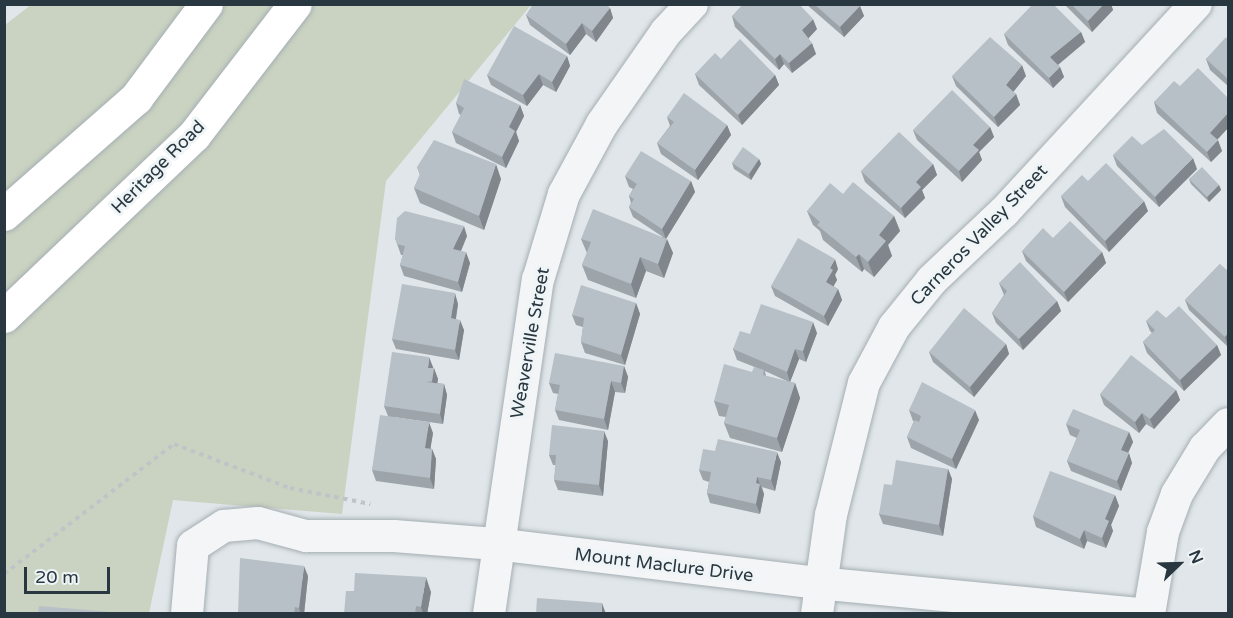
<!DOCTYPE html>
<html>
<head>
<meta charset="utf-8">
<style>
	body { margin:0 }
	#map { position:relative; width:1233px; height:618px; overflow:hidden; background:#e0e6e9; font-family:"Varela Round",sans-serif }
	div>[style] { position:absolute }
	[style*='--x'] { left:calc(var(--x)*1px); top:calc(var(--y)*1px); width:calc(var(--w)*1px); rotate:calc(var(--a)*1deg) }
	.green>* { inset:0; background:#cad3c1 }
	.path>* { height:4px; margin-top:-2px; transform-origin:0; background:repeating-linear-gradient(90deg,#bec4c7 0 4.5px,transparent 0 9px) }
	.roads { filter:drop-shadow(0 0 2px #a5aeb3) drop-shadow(0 0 2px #a5aeb3) }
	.street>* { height:32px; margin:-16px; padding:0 16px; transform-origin:16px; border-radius:16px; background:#f3f5f7 }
	.secondary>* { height:33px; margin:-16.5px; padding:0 16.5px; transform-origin:16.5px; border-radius:16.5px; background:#fff }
	.wall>* { inset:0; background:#9da5aa }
	.shaded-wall>* { inset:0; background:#80868b }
	.building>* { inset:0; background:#b7c0c6 }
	span { translate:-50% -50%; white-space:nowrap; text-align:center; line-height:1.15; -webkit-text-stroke:6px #eff4f6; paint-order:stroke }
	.street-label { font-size:18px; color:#283740 }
	.frame { position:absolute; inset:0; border:6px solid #283740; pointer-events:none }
	.north { position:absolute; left:1149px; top:534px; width:60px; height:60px; -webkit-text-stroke:4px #eff4f6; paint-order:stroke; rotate:67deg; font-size:16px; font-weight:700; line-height:24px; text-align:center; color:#283740 }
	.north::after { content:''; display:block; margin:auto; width:21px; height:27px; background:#283740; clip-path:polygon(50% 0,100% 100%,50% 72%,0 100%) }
	.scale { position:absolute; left:24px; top:567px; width:86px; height:27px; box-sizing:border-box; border:3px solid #283740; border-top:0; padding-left:8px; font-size:18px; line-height:21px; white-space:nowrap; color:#283740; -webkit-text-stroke:4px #eff4f6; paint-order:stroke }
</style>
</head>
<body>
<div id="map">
	<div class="green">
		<div style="clip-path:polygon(32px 4px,531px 5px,386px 181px,342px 514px,173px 500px,149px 613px,5px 614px,5px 25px)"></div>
	</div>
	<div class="path">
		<div style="--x:4;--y:574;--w:214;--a:-37.4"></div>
		<div style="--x:174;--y:444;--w:124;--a:20.8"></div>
		<div style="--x:290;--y:488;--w:82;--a:11.3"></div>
	</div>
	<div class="roads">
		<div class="street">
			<div style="--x:187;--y:614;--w:68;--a:-85"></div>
			<div style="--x:193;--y:546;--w:37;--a:-33"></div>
			<div style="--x:224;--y:526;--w:34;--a:-5"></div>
			<div style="--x:258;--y:523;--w:50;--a:15.2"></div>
			<div style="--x:306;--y:536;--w:88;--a:0"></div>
			<div style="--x:394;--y:536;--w:102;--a:4.5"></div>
			<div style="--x:496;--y:544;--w:324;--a:6.9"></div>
			<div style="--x:818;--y:583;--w:324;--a:5.5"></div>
			<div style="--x:489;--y:614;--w:338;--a:-81.7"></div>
			<div style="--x:538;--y:280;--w:90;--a:-73.2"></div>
			<div style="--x:564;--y:194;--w:80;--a:-61.5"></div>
			<div style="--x:602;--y:124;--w:112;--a:-55.2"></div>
			<div style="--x:666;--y:32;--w:38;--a:-47"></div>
			<div style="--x:817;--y:614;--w:100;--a:-82"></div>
			<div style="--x:831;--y:515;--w:136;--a:-76"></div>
			<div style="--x:864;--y:383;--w:64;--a:-61.8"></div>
			<div style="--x:894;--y:327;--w:60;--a:-51"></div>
			<div style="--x:932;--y:280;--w:99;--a:-43.4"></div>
			<div style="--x:1004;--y:212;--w:283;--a:-47.3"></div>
			<div style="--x:1149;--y:614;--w:83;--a:-80.3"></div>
			<div style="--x:1163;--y:532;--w:40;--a:-69.8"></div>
			<div style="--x:1177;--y:494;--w:54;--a:-58.7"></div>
			<div style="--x:1205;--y:448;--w:33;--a:-46"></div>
		</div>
		<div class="secondary">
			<div style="--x:4;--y:214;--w:176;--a:-41.3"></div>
			<div style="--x:136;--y:98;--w:117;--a:-53.3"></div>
			<div style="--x:4;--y:316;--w:262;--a:-43.6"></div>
			<div style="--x:194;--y:135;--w:165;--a:-52.4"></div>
		</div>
	</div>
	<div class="wall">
		<div style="clip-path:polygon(806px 4px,859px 4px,864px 16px,844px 37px)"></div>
		<div style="clip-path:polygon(1064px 4px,1111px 4px,1113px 10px,1092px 32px)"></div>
		<div style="clip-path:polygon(610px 8px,613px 18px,596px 42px,586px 34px,570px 55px,530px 25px,526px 15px)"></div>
		<div style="clip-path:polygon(732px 16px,817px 29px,808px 38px,816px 54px,792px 73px,784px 64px,779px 70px,735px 27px)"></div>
		<div style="clip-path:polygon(1081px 32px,1085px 42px,1058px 65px,1060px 67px,1064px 77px,1053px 88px,1008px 45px,1004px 34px)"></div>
		<div style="clip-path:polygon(1228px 40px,1228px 86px,1210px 70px,1206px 59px)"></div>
		<div style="clip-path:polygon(567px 56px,570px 66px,556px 92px,543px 85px,527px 106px,491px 85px,487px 75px)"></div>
		<div style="clip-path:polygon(721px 59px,775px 75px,779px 85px,742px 125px,699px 85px,695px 74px)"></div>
		<div style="clip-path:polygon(952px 76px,1026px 76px,1013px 92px,1016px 94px,1020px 105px,998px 127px,956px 86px)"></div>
		<div style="clip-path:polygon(1180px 86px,1228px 98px,1228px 128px,1217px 140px,1222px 151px,1211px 162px,1157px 113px,1154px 102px)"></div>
		<div style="clip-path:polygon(456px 103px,520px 105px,524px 116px,516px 132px,519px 141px,506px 168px,456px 143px,452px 132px,461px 115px,459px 114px)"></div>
		<div style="clip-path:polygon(667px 117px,727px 125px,731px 135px,698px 180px,661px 154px,657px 143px,670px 126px)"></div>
		<div style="clip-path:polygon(990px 127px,994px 137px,979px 152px,982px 160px,962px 182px,917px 140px,913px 130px)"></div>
		<div style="clip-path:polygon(1142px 145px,1197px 169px,1159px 207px,1117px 166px,1113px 155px)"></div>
		<div style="clip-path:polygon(759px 159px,761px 164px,751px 180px,734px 169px,732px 163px)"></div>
		<div style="clip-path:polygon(933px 164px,937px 175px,922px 190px,925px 198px,905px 218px,865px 182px,861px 171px)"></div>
		<div style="clip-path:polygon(417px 167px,501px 179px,484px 230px,420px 203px,414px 188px,420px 175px)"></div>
		<div style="clip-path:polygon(625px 176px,691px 181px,695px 192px,666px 238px,673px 253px,664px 278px,646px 271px,636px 298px,588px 280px,582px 265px,587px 253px,581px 239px,663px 237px,633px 217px,629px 207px,631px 203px,629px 196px,633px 189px,629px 187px)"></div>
		<div style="clip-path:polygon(1189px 179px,1219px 185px,1221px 190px,1209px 202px,1191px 184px)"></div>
		<div style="clip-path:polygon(843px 194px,894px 216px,900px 231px,888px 245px,892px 256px,874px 277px,864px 269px,862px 272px,823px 240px,820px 231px,813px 225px,807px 211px)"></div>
		<div style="clip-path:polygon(1061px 196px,1148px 211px,1109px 252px,1065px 207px)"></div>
		<div style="clip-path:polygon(467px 236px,461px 251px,470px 263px,462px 292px,404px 276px,400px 265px,403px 255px,401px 255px,395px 238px)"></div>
		<div style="clip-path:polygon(1053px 238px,1102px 252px,1106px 263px,1068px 302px,1026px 261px,1022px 251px)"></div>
		<div style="clip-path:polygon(1220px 264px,1228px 347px,1189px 310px,1185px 300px)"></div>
		<div style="clip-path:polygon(838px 269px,835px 275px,837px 280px,833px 286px,838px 289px,842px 300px,828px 326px,775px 296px,771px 286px)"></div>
		<div style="clip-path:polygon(999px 283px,1057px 301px,1061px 311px,1023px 350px,996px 323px,992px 313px,1004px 295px)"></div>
		<div style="clip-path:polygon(636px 303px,640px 314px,625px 365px,585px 353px,581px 342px,583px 327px,576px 325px,572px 315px)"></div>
		<div style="clip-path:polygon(458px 304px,456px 319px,464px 330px,459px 360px,396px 349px,392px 339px)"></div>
		<div style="clip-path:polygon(1166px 318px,1217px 345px,1221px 355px,1184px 391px,1147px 353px,1143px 342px,1152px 333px,1150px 331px,1146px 321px)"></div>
		<div style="clip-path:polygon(evenodd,817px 333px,806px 362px,799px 359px,790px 382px,795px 383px,800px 398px,782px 452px,730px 438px,724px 423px,726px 417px,719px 416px,714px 401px,757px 368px,737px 360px,733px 349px,750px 334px,817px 333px,765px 371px,789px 382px,766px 376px,765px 371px)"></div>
		<div style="clip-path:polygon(1006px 344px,1009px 354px,974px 397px,933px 362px,929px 352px)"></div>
		<div style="clip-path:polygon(624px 366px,628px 377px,625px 393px,615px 392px,608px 430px,559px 420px,555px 410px,558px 394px,553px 393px,549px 383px)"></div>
		<div style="clip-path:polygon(433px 367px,438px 379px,437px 383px,444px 384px,447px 395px,443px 424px,393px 417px,433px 433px,430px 448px,432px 449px,436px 459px,434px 489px,376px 481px,372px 470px,388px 416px,384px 406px)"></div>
		<div style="clip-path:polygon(1176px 390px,1180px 400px,1154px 429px,1146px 424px,1139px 433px,1104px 405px,1100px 394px)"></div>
		<div style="clip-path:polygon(909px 410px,979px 420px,956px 469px,911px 448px,907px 437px,914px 421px,913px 421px)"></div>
		<div style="clip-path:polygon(1066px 424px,1129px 432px,1133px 442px,1128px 452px,1132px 463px,1121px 491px,1071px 471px,1067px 461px,1077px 438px,1070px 435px)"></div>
		<div style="clip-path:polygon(608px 441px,603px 496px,558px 490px,554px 480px,556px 465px,553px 465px,549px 455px)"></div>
		<div style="clip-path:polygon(715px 451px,781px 462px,775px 491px,762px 487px,764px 494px,760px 514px,710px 503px,707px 493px,709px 482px,703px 480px,699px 470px)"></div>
		<div style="clip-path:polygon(948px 469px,952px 479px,943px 536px,883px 524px,879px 514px,892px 485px)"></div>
		<div style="clip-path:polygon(1115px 495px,1119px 506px,1111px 525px,1113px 531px,1106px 548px,1087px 541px,1084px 549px,1036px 527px,1033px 516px)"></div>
		<div style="clip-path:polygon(308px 576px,304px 614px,238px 614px)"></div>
		<div style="clip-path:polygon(431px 592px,427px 614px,344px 614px)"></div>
	</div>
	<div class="shaded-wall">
		<div style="clip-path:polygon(1104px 4px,1111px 4px,1113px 10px,1092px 32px,1088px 21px)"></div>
		<div style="clip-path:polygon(860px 6px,864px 16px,844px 37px,840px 27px)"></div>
		<div style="clip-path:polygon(610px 8px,613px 18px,596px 42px,592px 31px)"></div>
		<div style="clip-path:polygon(813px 19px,817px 29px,806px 41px,802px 30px)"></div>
		<div style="clip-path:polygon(582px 23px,586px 34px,570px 55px,566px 44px)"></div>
		<div style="clip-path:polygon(1081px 32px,1085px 42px,1054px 68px,1050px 57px)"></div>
		<div style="clip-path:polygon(812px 43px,816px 54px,792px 73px,789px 63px)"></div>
		<div style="clip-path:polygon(780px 54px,784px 64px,779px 70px,775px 59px)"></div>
		<div style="clip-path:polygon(567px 56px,570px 66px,556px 92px,552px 82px)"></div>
		<div style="clip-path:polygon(1022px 65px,1026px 76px,1010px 96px,1006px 85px)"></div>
		<div style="clip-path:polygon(1060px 67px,1064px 77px,1053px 88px,1049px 78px)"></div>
		<div style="clip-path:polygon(539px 74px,543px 85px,527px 106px,523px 95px)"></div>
		<div style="clip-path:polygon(775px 75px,779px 85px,742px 125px,738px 115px)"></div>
		<div style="clip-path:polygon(1016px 94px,1020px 105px,998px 127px,994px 117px)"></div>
		<div style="clip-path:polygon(520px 105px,524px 116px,516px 132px,519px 141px,506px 168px,502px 157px,509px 127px)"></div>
		<div style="clip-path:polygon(1228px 113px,1228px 128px,1214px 143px,1210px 133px)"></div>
		<div style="clip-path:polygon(727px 125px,731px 135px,698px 180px,695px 170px)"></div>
		<div style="clip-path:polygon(990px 127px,994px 137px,979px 152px,982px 160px,962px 182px,959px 171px,973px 145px)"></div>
		<div style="clip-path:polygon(1218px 140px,1222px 151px,1211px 162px,1207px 152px)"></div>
		<div style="clip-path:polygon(1193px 158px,1197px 169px,1159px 207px,1155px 197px)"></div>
		<div style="clip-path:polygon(759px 159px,761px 164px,751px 180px,749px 174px)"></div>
		<div style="clip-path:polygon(496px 164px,501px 179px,484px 230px,479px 216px)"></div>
		<div style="clip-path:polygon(933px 164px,937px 175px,922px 190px,925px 198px,905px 218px,901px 208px,916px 182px)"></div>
		<div style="clip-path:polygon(691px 181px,695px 192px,666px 239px,662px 229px)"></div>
		<div style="clip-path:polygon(1219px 185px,1221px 190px,1209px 202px,1207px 197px)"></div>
		<div style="clip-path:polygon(1144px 201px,1148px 211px,1109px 252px,1105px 241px)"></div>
		<div style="clip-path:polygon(894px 216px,900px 231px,888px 245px,892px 256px,874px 277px,868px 262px,879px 235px)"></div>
		<div style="clip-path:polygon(464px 226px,467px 236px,457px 260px,453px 249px)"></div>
		<div style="clip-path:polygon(667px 239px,673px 253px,664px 278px,658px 264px)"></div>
		<div style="clip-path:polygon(466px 252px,470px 263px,462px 292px,458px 282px)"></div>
		<div style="clip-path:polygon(1102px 252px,1106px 263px,1068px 302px,1064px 292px)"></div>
		<div style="clip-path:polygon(859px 254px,864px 269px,862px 272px,856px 257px)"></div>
		<div style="clip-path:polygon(640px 257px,646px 271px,636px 298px,631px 284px)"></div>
		<div style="clip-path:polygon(835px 259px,838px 269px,835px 275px,837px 280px,830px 293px,826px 282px,830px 268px)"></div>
		<div style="clip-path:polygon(838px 289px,842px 300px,828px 326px,824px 316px)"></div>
		<div style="clip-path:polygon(455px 293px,458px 304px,454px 329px,451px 318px)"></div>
		<div style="clip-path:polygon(1057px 301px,1061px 311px,1023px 350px,1019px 339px)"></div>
		<div style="clip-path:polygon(636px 303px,640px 314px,625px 365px,621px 355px)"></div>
		<div style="clip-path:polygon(460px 320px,464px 330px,459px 360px,455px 350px)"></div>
		<div style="clip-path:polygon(813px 322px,817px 333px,806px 362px,803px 351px)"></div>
		<div style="clip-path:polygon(1228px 333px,1228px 347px,1225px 337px)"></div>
		<div style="clip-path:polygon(1006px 344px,1009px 354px,974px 397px,970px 387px)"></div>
		<div style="clip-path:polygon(1217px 345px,1221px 355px,1184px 391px,1180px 380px)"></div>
		<div style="clip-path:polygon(795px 349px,799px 359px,790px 382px,787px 372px)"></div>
		<div style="clip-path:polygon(429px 357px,433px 367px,432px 378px,428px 368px)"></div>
		<div style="clip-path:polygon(624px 366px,628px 377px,625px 393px,621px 383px)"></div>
		<div style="clip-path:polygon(434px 368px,438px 379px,436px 392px,432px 381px)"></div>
		<div style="clip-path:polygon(611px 381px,615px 392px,608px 430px,604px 419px)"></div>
		<div style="clip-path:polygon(795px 383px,800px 398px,782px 452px,777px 438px)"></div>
		<div style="clip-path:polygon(444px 384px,447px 395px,443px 424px,440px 414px)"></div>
		<div style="clip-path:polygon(1176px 390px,1180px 400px,1154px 429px,1150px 419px)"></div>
		<div style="clip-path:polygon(975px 410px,979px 420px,956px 469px,952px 459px)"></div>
		<div style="clip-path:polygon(1142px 413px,1146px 424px,1139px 433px,1135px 422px)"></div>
		<div style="clip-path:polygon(429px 422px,433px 433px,429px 458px,425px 448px)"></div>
		<div style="clip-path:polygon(604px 431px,608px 441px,603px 496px,599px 485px)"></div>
		<div style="clip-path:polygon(1129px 432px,1133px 442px,1125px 460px,1121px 450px)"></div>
		<div style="clip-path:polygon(432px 449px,436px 459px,434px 489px,430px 478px)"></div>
		<div style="clip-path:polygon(777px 452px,781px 462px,775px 491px,771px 480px)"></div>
		<div style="clip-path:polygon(1129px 453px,1132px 463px,1121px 491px,1117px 481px)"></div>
		<div style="clip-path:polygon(948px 469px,952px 479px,943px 536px,939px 525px)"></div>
		<div style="clip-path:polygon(757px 477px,764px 494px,760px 514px,756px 504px,756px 483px)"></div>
		<div style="clip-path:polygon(1115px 495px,1119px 506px,1111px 525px,1113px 531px,1106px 548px,1102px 538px,1105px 519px)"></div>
		<div style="clip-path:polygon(1084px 530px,1087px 541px,1084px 549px,1080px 539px)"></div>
		<div style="clip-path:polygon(304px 566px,308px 576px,304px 614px,301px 614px,299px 608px)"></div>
		<div style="clip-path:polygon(426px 577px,431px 592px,427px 614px,423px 614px,421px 607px)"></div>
		<div style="clip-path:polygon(602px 603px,606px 614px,602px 614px)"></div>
	</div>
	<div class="building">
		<div style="clip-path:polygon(533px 4px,606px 4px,610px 8px,592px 31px,582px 23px,566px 44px,526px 15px)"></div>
		<div style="clip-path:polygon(743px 4px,799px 4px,813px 19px,802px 30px,812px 43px,789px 63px,780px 54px,775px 59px,732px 16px)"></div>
		<div style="clip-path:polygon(814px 4px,859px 4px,860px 6px,840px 27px)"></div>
		<div style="clip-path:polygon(1033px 4px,1053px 4px,1081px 32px,1050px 57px,1060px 67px,1049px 78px,1004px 34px)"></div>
		<div style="clip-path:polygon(1071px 4px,1104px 4px,1088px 21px)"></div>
		<div style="clip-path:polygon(514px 26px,567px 56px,552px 82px,539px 74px,523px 95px,487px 75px)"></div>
		<div style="clip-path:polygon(990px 37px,1022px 65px,1006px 85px,1016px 94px,994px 117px,952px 76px)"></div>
		<div style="clip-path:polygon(1226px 37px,1228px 40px,1228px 79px,1206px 59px)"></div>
		<div style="clip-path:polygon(740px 39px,775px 75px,738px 115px,695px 74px,715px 53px,721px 59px)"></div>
		<div style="clip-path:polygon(1198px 68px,1228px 98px,1228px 113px,1210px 133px,1218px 140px,1207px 152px,1154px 102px,1174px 81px,1180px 86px)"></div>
		<div style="clip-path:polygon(464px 79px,520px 105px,509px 127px,515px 131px,502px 157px,452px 132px,464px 108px,456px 103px)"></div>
		<div style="clip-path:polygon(952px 90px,990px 127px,973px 145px,979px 150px,959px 171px,913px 130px)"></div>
		<div style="clip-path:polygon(684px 93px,727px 125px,695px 170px,657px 143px,674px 122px,667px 117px)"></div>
		<div style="clip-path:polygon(1164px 129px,1193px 158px,1155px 197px,1113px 155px,1132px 136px,1142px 145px)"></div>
		<div style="clip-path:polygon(899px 132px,933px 164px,916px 182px,921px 187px,901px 208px,861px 171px)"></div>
		<div style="clip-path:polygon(434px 140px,496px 164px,479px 216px,414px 188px,420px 174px,417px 167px)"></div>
		<div style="clip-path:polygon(743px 147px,759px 159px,749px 174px,732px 163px)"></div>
		<div style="clip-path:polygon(641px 151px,691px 181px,662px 229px,629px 207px,634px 199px,629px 196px,637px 184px,625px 176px)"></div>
		<div style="clip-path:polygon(1106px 163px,1144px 201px,1105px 241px,1061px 196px,1082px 175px,1088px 181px)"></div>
		<div style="clip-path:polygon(1202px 167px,1219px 185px,1207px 197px,1189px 179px)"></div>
		<div style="clip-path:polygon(853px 182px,894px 216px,879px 235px,886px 241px,868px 262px,859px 254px,856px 257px,817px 225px,820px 222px,807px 211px,830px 183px,843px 194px)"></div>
		<div style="clip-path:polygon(593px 209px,667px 239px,658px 264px,640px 257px,631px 284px,582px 265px,591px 242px,581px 239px)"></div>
		<div style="clip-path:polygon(405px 211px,464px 226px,453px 249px,466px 252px,458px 282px,400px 265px,405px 246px,397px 244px,395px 238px,397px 218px)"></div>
		<div style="clip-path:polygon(1070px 221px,1102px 252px,1064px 292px,1022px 251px,1043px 228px,1053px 238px)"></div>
		<div style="clip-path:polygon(798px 238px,835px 259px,830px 268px,833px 270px,826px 282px,838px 289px,824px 316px,771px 286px)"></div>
		<div style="clip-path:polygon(1020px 262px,1057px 301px,1019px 339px,992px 313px,1007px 291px,999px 283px)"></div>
		<div style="clip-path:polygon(1220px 264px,1228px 271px,1228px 333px,1225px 337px,1185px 300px)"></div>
		<div style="clip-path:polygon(402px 284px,455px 293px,451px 318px,460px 320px,455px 350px,392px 339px)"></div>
		<div style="clip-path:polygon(581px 285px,636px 303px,621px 355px,581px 342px,584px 318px,572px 315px)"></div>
		<div style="clip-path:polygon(761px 304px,813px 322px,803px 351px,795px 349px,787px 372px,733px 349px,740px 331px,750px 334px)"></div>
		<div style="clip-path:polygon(1179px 306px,1217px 345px,1180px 380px,1143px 342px,1155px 330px,1146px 321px,1157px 310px,1166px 318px)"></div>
		<div style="clip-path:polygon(964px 308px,1006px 344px,970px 387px,929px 352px)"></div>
		<div style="clip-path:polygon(392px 352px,429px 357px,428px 368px,434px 368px,432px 381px,426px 382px,444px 384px,440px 414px,384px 406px)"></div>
		<div style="clip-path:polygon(555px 353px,624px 366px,621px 383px,611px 381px,604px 419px,555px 410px,560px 385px,549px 383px)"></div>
		<div style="clip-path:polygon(1131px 355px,1176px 390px,1150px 419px,1142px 413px,1135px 422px,1100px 394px)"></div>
		<div style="clip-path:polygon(724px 364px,752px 372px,754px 367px,764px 370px,763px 375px,795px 383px,777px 438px,724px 423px,729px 405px,714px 401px)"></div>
		<div style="clip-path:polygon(922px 382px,975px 410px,952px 459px,907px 437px,915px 420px,919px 422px,921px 416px,909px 410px)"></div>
		<div style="clip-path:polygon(1073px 409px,1129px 432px,1121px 450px,1129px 453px,1117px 481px,1067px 461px,1080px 430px,1066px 424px)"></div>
		<div style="clip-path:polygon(380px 415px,429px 422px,425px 448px,432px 449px,430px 478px,372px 470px)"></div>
		<div style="clip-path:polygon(552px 425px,604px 431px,599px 485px,554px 480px,556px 455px,549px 455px)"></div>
		<div style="clip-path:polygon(718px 439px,777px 452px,771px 480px,757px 477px,756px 483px,760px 484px,756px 504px,707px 493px,711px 472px,699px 470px,703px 449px,715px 451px)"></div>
		<div style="clip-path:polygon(896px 460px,948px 469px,939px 525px,879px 514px,884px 484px,892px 485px)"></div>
		<div style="clip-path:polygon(1050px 471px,1115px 495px,1105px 519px,1109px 521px,1102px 538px,1084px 530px,1080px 539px,1033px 516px)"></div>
		<div style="clip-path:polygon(240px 558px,304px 566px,299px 608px,295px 607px,294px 614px,238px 614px)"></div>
		<div style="clip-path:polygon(355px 573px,426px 577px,421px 607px,416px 606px,415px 614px,344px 614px,346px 591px,354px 591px)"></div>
		<div style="clip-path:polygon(537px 598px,602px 603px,602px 614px,536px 614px)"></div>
		<div style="clip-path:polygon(39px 606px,111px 612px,111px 614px,38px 614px)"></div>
	</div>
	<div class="street-label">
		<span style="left:158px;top:167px;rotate:-45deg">Heritage Road</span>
		<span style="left:979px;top:235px;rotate:-46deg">Carneros Valley Street</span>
		<span style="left:530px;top:343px;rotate:-80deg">Weaverville Street</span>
		<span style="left:664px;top:565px;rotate:7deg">Mount Maclure Drive</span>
	</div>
	<div class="frame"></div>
	<div class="north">N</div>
	<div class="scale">20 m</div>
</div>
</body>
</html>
